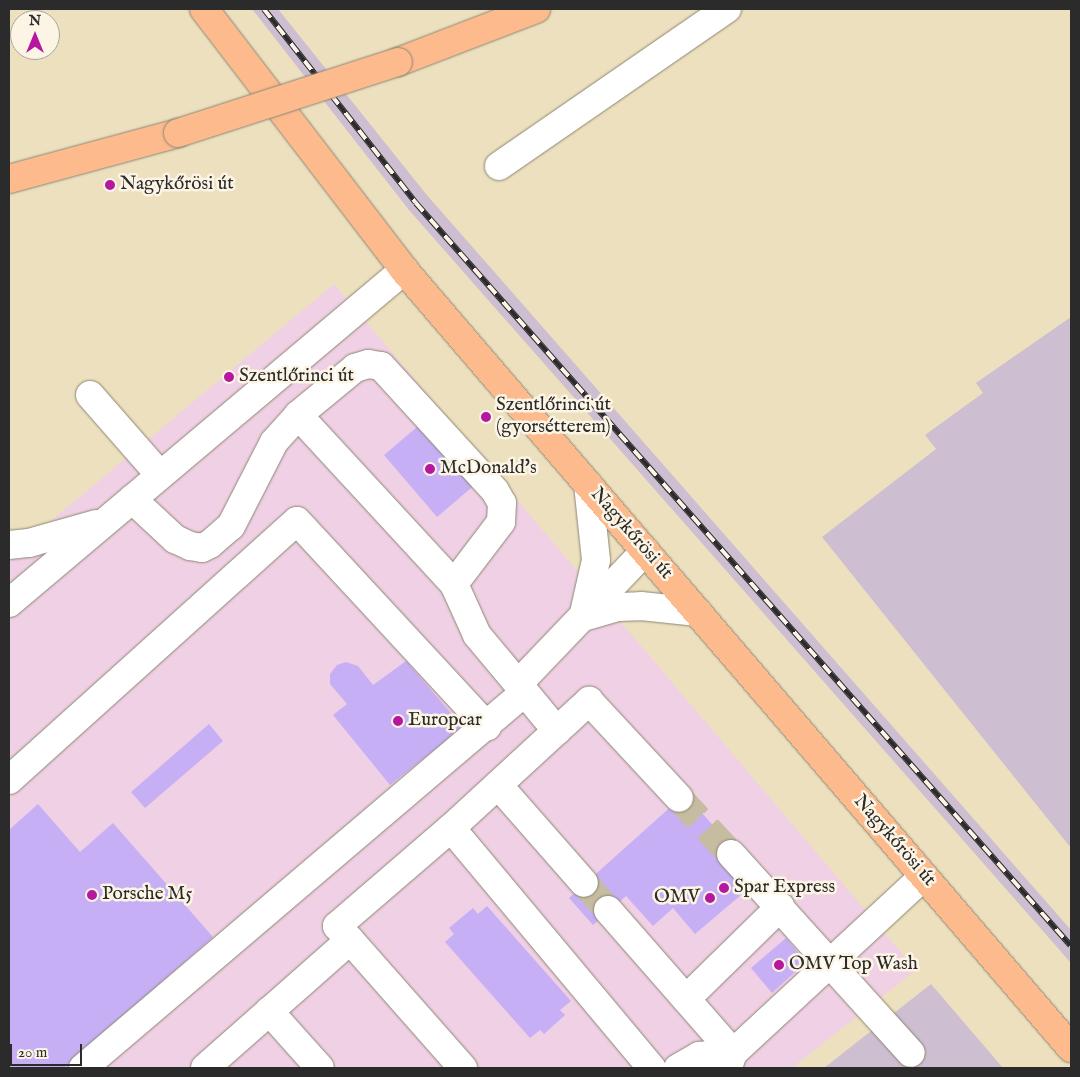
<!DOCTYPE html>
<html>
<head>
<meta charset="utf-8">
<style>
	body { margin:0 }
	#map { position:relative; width:1080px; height:1077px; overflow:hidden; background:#ede0be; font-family:"IM FELL English",serif }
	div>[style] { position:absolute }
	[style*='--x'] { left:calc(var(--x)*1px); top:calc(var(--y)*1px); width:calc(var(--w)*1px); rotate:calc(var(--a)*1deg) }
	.built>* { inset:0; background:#f0d0e4 }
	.industrial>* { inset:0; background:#cebed1 }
	.building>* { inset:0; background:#c6aff4 }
	.minor-tunnel>* { height:28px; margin-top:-14px; transform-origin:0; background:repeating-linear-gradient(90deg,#c6bca1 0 28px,transparent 0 42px) }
	.roads { filter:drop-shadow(0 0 1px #8c8674) drop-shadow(0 0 1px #8c8674) }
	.minor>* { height:28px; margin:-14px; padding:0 14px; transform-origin:14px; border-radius:14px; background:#fff }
	.major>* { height:28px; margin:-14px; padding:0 14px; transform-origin:14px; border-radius:14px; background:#fcba8d }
	.rail>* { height:5.5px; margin-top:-2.75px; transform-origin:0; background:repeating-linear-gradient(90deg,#fcf5e5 0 11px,#2b2b2b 0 22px); box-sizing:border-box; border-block:1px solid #2b2b2b }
	.bridges { filter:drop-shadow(0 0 1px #8c8674) drop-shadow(0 0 1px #8c8674) }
	.major-bridge>* { height:28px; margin:-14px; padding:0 14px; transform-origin:14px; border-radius:14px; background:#fcba8d }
	.dots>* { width:14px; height:14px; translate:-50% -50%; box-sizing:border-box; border:2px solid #fcf5e5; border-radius:50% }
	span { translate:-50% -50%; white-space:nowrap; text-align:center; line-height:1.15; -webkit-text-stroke:5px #fcf5e5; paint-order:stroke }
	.poi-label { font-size:19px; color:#2b2b2b }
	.left { translate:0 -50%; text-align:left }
	.right { translate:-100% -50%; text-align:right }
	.street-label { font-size:19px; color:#2b2b2b }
	.frame { position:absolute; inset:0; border:10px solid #2b2b2b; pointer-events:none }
	.north { position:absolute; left:10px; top:10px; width:50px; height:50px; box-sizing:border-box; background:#fcf5e5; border:1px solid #a8a49b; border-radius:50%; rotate:0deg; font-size:14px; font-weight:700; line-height:20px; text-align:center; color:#2b2b2b }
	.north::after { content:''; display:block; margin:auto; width:18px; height:22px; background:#b5179e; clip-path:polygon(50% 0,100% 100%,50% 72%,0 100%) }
	.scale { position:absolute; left:10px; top:1044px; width:72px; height:22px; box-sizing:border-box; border:2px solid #2b2b2b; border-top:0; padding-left:6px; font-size:15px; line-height:18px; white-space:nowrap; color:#2b2b2b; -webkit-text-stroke:4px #fcf5e5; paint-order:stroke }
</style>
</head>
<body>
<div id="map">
	<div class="built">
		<div style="clip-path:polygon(334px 284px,916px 970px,792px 1068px,9px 1068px,9px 556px)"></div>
	</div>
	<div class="industrial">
		<div style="clip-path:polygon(252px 9px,278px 9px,426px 194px,1071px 930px,1071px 963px,409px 210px)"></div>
		<div style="clip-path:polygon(1071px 317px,1071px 848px,822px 537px,936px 449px,925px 435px,983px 393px,976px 383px)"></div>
		<div style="clip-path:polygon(931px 984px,1003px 1068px,824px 1068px)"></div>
	</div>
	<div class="building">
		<div style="clip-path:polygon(424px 421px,477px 483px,437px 517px,384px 455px)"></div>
		<div style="clip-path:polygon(406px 661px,463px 727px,390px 785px,333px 715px,347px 704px,330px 684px,330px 674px,337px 665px,346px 662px,358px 666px,373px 685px)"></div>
		<div style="clip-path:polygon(209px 724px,223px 741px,145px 808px,131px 792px)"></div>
		<div style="clip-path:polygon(685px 794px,736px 851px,748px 889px,695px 934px,673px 908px,653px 926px,626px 896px,593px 925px,569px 898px)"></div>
		<div style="clip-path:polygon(38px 804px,80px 852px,113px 823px,213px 937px,64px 1068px,9px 1068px,9px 830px)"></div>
		<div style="clip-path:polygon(487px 906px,571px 1001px,560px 1010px,565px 1015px,544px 1034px,540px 1030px,530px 1038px,445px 942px,454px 934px,449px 928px,473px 908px,478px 914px)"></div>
		<div style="clip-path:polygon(786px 938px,806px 962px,772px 993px,751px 968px)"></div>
	</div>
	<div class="minor-tunnel">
		<div style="--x:679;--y:798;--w:76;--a:47.1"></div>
		<div style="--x:584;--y:883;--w:36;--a:48"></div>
	</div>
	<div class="roads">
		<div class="minor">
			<div style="--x:499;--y:166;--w:277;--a:-34.6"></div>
			<div style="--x:90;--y:395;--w:106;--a:48.8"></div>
			<div style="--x:298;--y:415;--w:230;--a:47.3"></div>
			<div style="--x:454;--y:584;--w:56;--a:65.7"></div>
			<div style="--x:477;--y:635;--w:64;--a:50.1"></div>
			<div style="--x:518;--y:684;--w:184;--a:-46.3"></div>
			<div style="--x:132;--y:499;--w:59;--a:42.9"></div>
			<div style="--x:175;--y:539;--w:17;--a:25"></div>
			<div style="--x:190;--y:546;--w:12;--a:9"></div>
			<div style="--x:202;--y:548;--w:9;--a:-27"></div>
			<div style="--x:210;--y:544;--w:28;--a:-41"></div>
			<div style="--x:231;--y:526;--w:94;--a:-62.9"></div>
			<div style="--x:274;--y:442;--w:36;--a:-48"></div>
			<div style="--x:298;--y:415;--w:74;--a:-39.5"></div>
			<div style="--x:355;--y:368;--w:14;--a:-17"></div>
			<div style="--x:368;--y:364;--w:13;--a:9"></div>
			<div style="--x:381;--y:366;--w:169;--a:47.6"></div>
			<div style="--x:495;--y:491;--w:14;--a:60"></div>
			<div style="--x:502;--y:503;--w:19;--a:93"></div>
			<div style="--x:501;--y:522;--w:78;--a:127.2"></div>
			<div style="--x:9;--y:545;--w:20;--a:-6"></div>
			<div style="--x:29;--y:543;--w:70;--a:-15.8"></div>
			<div style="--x:9;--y:603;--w:517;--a:-40.13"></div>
			<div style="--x:584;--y:613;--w:54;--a:-77.2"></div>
			<div style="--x:596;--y:560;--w:76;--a:-96"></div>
			<div style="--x:583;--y:617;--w:35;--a:-16"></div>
			<div style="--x:617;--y:607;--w:24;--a:-2"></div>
			<div style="--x:641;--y:606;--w:57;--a:6"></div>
			<div style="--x:518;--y:684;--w:61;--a:50.3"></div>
			<div style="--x:9;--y:780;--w:387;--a:-42"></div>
			<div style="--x:297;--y:521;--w:280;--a:47.2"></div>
			<div style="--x:498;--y:785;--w:130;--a:48.7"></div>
			<div style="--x:451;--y:828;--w:313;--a:50.1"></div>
			<div style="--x:731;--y:854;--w:268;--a:47.9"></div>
			<div style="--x:608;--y:910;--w:190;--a:48.8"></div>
			<div style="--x:350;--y:940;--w:171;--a:48.6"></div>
			<div style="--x:686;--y:999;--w:132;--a:-44.4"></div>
			<div style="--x:269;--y:1011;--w:76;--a:48.2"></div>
			<div style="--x:83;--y:1068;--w:580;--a:-40.39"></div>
			<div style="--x:205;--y:1068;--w:193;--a:-41.4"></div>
			<div style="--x:350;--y:940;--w:19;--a:-133"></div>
			<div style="--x:337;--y:926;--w:150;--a:-40.7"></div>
			<div style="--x:451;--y:828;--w:188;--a:-42.6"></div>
			<div style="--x:589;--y:701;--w:132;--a:47.1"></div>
			<div style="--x:678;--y:1068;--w:24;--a:-30"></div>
			<div style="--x:699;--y:1056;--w:34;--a:-5"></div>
			<div style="--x:728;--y:1068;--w:16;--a:-72"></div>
			<div style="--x:733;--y:1053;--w:260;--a:-42.8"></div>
		</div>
		<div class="major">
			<div style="--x:204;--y:9;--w:329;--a:52.5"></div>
			<div style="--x:404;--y:270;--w:1025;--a:49.39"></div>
			<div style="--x:398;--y:62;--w:148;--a:-21"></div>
			<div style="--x:9;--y:179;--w:175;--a:-15.2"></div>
		</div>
	</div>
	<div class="rail">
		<div style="--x:264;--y:9;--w:246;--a:51.9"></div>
		<div style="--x:416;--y:203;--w:990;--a:48.6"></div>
	</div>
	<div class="bridges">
		<div class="major-bridge">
			<div style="--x:178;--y:133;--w:231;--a:-17.9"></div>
		</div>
	</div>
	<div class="dots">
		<div style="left:110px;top:185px;background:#b5179e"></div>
		<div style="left:229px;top:377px;background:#b5179e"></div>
		<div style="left:486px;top:417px;background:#b5179e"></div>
		<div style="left:430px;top:469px;background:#b5179e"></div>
		<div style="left:398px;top:721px;background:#b5179e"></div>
		<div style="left:724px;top:888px;background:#b5179e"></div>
		<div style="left:92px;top:895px;background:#b5179e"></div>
		<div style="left:710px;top:898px;background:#b5179e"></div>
		<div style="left:779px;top:965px;background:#b5179e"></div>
	</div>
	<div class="poi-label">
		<span class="left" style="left:120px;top:185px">Nagykőrösi út</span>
		<span class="left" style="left:239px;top:377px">Szentlőrinci út</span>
		<span class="left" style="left:496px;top:417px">Szentlőrinci út<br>(gyorsétterem)</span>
		<span class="left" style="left:440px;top:469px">McDonald's</span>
		<span class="left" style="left:408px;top:721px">Europcar</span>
		<span class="left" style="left:734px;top:888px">Spar Express</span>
		<span class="left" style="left:102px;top:895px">Porsche M5</span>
		<span class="right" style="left:700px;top:898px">OMV</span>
		<span class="left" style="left:789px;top:965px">OMV Top Wash</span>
	</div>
	<div class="street-label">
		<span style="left:631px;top:534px;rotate:49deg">Nagykőrösi út</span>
		<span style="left:894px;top:841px;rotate:49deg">Nagykőrösi út</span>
	</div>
	<div class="frame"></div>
	<div class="north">N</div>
	<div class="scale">20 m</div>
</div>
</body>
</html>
